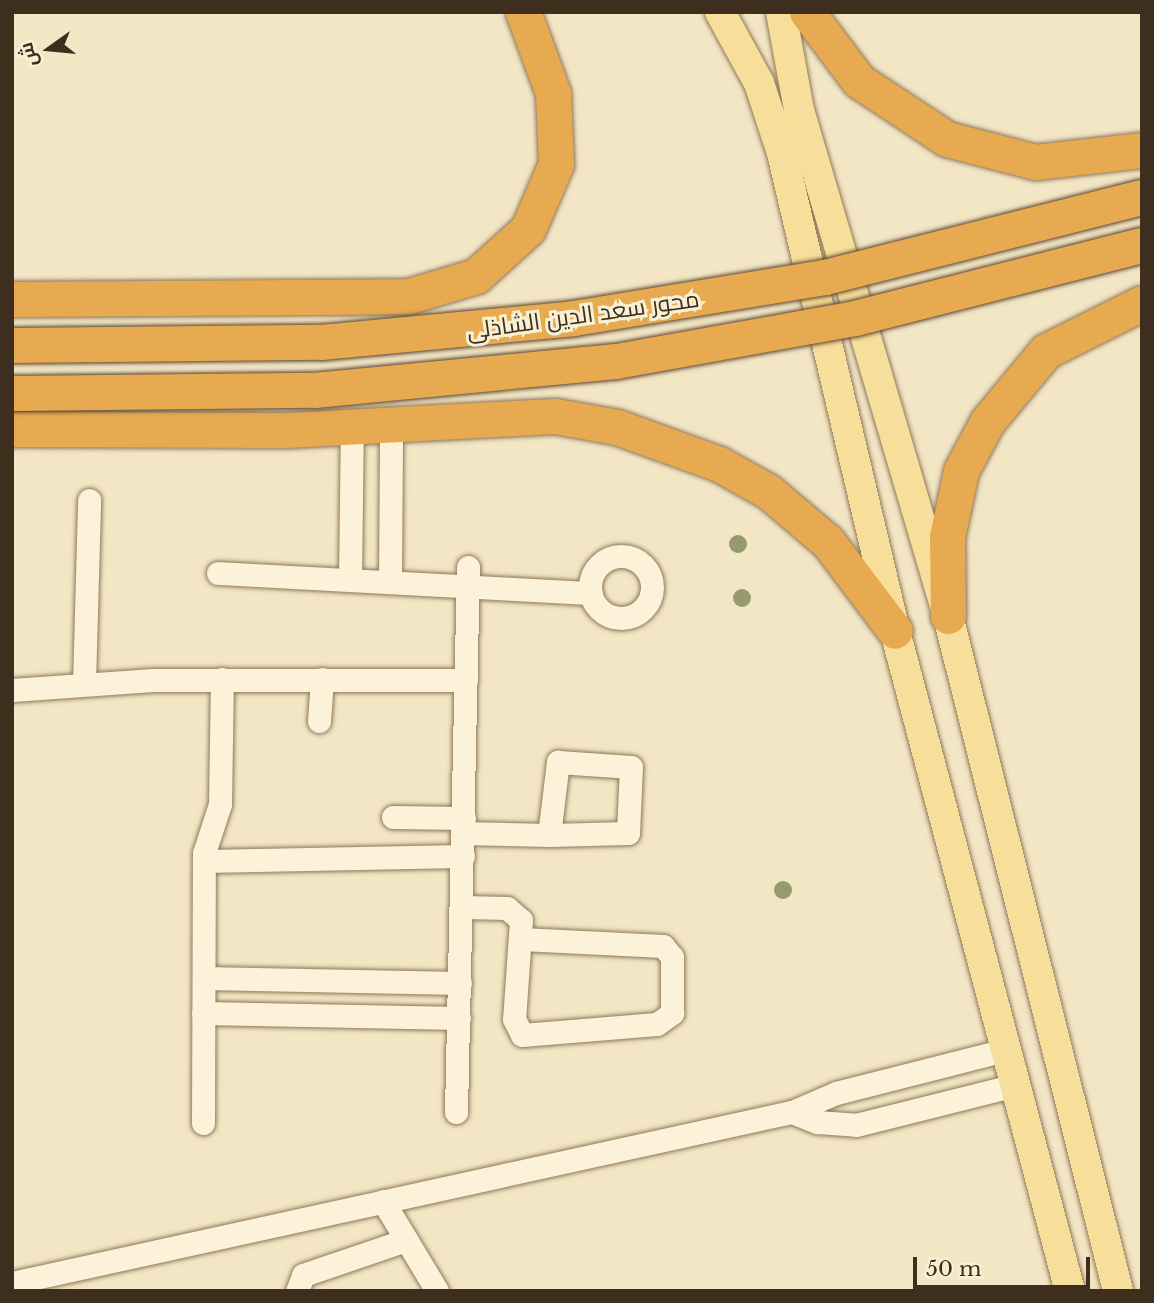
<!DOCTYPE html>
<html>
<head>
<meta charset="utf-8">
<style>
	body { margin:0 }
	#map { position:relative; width:1154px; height:1303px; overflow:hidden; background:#f2e6c5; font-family:"Libre Baskerville",Cairo,serif }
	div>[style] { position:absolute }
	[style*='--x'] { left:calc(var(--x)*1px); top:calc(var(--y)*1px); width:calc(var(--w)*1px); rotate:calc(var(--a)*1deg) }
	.roads { filter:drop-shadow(0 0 2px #8f7859) drop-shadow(0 0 2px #8f7859) }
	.minor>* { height:23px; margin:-11.5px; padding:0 11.5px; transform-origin:11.5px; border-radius:11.5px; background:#fbf2d9 }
	.minor>.ring { margin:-11.5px; padding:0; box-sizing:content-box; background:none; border:23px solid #fbf2d9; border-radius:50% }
	.major>* { height:30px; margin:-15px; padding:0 15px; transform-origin:15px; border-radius:15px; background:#f7de9a }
	.highway>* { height:35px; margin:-17.5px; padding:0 17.5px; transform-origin:17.5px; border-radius:17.5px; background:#e7aa50 }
	.bridges { filter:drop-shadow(0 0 2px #5c452d) drop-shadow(0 0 2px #5c452d) }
	.highway-bridge>* { height:35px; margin:-17.5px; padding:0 17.5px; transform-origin:17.5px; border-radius:17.5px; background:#e7aa50 }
	.trees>* { width:18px; height:18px; margin:-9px; border-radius:50%; background:#969a6c }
	span { translate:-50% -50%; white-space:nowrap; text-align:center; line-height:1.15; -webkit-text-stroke:6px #f8f0d5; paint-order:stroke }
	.street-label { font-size:23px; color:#3e2e1e }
	.frame { position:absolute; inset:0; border:14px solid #3e2e1e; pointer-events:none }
	.north { position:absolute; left:14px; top:14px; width:70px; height:70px; -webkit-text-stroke:5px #f8f0d5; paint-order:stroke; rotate:255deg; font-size:19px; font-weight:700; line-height:28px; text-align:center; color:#3e2e1e }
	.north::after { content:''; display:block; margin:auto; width:24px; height:32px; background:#3e2e1e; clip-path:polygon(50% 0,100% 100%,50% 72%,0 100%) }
	.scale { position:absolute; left:913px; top:1257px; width:177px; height:32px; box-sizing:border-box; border:4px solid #3e2e1e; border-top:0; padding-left:9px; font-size:21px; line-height:24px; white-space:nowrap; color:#3e2e1e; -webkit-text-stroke:5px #f8f0d5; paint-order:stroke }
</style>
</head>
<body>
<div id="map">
	<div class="roads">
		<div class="minor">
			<div class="ring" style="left:590px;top:556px;width:39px;height:39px"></div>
			<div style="--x:218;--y:573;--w:373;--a:3.1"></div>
			<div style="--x:350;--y:580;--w:153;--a:-89.3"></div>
			<div style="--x:390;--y:582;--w:158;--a:-89.6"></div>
			<div style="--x:84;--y:684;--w:184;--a:-88.4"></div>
			<div style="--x:12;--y:690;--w:141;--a:-4.1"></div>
			<div style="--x:153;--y:680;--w:313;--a:0"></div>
			<div style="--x:319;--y:721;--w:42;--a:-85.9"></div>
			<div style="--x:393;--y:817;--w:71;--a:0.8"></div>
			<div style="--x:463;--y:833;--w:86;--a:1.3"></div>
			<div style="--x:549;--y:835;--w:74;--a:-83"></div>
			<div style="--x:558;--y:762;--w:73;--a:3.9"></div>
			<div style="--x:631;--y:767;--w:66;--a:92.6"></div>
			<div style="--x:628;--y:833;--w:79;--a:178.5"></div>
			<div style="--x:204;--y:861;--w:259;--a:-1.1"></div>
			<div style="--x:462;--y:907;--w:45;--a:1.3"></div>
			<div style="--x:507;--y:908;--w:18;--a:41"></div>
			<div style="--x:521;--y:920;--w:99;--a:94"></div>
			<div style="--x:514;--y:1019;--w:18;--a:63"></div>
			<div style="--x:522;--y:1035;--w:135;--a:-4.7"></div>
			<div style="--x:657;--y:1024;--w:19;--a:-36"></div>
			<div style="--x:672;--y:1013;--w:56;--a:-90"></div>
			<div style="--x:672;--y:957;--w:14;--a:-129"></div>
			<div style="--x:663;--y:946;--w:142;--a:-177.2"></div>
			<div style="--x:204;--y:978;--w:256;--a:1.1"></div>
			<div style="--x:203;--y:1013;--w:256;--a:1.1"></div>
			<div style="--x:456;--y:1112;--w:545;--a:-88.74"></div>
			<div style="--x:792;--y:1112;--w:27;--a:22"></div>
			<div style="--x:817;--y:1122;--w:39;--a:4"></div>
			<div style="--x:856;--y:1125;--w:164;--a:-14.1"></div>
			<div style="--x:203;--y:1123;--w:270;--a:-89.8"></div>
			<div style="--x:204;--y:853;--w:52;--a:-71.9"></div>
			<div style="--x:220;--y:804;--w:125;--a:-89.1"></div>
			<div style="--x:383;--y:1201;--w:105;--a:59"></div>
			<div style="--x:12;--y:1283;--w:799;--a:-12.37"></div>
			<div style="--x:792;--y:1112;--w:48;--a:-23.4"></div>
			<div style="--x:836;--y:1093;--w:174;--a:-14.3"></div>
			<div style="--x:297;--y:1291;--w:17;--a:-69"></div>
			<div style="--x:303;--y:1275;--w:109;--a:-18.8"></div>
		</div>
		<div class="major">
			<div style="--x:720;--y:12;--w:81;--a:61.2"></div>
			<div style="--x:759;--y:83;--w:74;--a:71.8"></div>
			<div style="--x:782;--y:153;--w:491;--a:76.7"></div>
			<div style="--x:895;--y:631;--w:683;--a:75.15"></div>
			<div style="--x:781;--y:12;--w:100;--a:79.6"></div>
			<div style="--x:799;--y:110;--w:527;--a:73.59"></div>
			<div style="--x:948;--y:616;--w:696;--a:75.86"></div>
		</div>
		<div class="highway">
			<div style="--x:807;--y:12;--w:86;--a:53"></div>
			<div style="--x:859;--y:81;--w:105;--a:33.4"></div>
			<div style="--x:947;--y:139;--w:91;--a:14.6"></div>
			<div style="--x:1035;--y:162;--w:108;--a:-6.4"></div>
			<div style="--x:12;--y:299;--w:397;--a:-0.4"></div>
			<div style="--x:409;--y:296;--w:70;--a:-16.6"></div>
			<div style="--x:476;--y:276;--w:70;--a:-42.1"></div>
			<div style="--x:528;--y:229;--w:71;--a:-66.7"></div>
			<div style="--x:556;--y:164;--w:71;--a:-92.4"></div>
			<div style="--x:553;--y:93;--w:86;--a:-110.3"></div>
			<div style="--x:12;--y:429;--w:274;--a:0.2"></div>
			<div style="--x:286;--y:430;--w:269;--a:-3"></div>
			<div style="--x:555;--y:416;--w:63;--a:10.1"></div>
			<div style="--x:617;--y:427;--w:109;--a:19.9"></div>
			<div style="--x:719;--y:464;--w:57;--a:29.2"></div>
			<div style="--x:769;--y:492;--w:77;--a:40.3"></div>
			<div style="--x:828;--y:542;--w:111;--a:53"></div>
			<div style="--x:948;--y:616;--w:79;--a:-90.7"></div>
			<div style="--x:947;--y:537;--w:67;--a:-78"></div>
			<div style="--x:961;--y:471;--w:55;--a:-62"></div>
			<div style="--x:987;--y:422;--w:92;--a:-50.3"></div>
			<div style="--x:1046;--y:351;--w:107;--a:-26.6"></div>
		</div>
	</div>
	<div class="bridges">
		<div class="highway-bridge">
			<div style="--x:12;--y:345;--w:309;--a:-0.6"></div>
			<div style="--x:321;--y:342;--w:254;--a:-5.4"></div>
			<div style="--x:574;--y:318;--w:254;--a:-9.3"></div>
			<div style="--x:825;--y:277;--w:327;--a:-14.2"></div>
			<div style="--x:12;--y:393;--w:302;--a:-0.6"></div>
			<div style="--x:314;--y:390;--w:303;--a:-5.5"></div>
			<div style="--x:616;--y:361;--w:243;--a:-10.2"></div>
			<div style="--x:855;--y:318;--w:296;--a:-14.3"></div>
		</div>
	</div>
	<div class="trees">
		<div style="left:738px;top:544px"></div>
		<div style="left:742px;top:598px"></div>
		<div style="left:783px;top:890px"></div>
	</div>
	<div class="street-label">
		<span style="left:583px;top:315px;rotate:-8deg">محور سعد الدين الشاذلى</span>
	</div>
	<div class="frame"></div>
	<div class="north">ش</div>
	<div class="scale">50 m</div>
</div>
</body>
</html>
